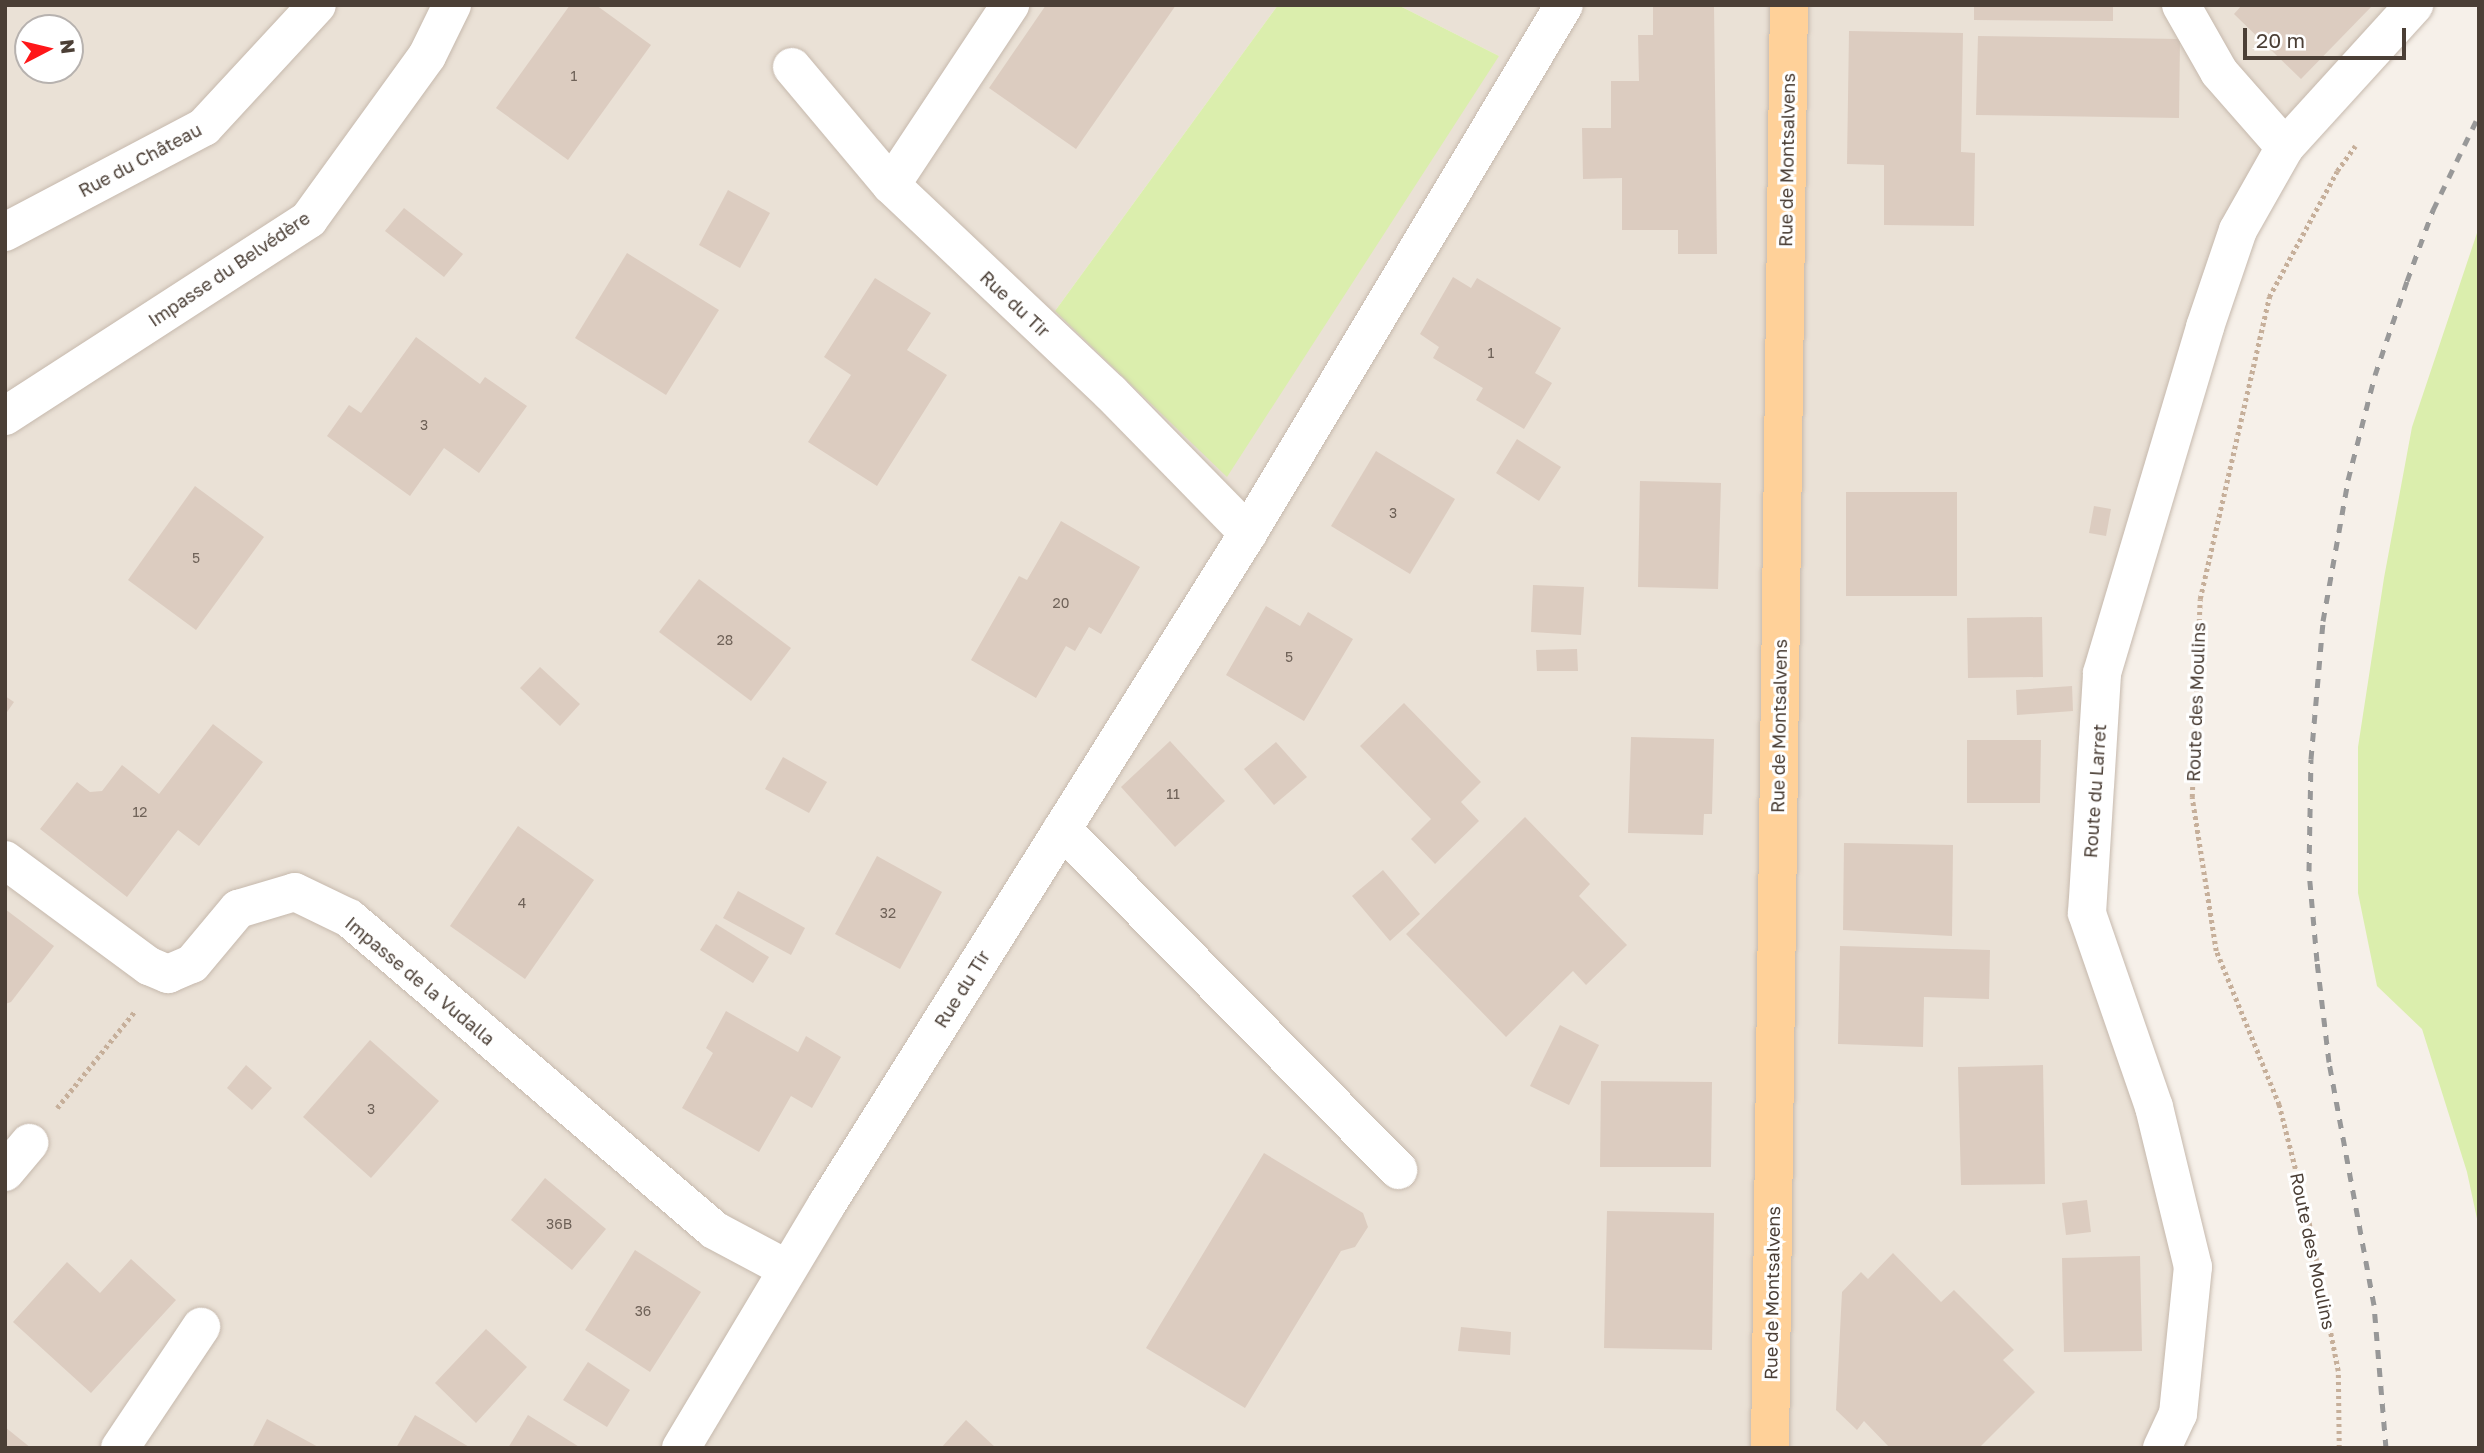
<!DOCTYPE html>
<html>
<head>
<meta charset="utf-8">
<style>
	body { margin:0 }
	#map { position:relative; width:2484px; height:1453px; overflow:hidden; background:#f6f0e9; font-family:"Golos Text",sans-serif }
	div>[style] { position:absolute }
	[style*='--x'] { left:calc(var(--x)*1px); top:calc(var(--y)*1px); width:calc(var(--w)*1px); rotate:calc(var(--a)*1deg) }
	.residential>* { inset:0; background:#eae1d6 }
	.green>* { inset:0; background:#dbeead }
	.building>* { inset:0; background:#dcccc0 }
	.path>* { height:4.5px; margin-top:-2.25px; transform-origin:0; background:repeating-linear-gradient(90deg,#c6af9a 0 3.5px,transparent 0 7px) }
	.roads { filter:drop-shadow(0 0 2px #c6b9ad) drop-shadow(0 0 2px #c6b9ad) }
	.minor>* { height:38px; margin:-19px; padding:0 19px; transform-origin:19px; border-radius:19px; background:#fff }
	.major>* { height:38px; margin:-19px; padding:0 19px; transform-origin:19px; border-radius:19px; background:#ffd199 }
	.rail>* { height:5px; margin-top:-2.5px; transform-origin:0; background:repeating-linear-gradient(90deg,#989898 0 9px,transparent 0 18px) }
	span { translate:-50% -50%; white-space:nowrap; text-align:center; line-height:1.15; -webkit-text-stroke:6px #fff; paint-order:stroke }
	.number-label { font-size:14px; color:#6f6258 }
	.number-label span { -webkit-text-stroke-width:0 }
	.street-label { font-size:18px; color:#4b3f36 }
	.frame { position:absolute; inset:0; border:7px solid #4b3f36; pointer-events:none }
	.north { position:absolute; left:14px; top:14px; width:70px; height:70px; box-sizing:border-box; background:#fff; border:2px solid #b7b2af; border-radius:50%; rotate:83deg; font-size:19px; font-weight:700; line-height:28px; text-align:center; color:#4b3f36 }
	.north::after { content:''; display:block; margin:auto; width:24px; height:32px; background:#ff1719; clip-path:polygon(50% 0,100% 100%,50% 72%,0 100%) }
	.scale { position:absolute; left:2243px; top:28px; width:163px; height:32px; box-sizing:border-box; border:4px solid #4b3f36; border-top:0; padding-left:9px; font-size:21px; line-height:24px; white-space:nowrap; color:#4b3f36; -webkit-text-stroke:5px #fff; paint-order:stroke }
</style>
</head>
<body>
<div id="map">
	<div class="residential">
		<div style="clip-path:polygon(evenodd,5px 5px,1278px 5px,1055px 311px,1499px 56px,1398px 5px,2414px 5px,2285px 147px,2102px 673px,2087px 913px,2193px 1267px,2161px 1448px,5px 1448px,5px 5px,28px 28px,70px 28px,70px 70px,28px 70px,28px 28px)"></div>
	</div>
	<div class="green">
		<div style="clip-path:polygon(1278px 5px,1398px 5px,1499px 56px,1227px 477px,1055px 311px)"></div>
		<div style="clip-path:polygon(2479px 227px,2479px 1228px,2467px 1172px,2422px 1029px,2377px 986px,2358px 893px,2358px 747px,2384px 578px,2412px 427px)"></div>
	</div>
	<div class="building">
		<div style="clip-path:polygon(570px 5px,596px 5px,651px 45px,568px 160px,496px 108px)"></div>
		<div style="clip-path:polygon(1046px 5px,1176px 5px,1076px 149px,989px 88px)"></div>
		<div style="clip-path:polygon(1653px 5px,1714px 5px,1717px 254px,1678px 254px,1678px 230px,1622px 230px,1622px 178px,1583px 179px,1582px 128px,1611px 128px,1611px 81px,1639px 81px,1638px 35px,1653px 35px)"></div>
		<div style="clip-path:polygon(1974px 5px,2113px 5px,2113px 21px,1974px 20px)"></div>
		<div style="clip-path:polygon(2242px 5px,2373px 5px,2301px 79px,2234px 14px)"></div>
		<div style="clip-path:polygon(1849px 31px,1963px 33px,1961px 152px,1975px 153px,1974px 226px,1884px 225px,1884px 165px,1847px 164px)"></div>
		<div style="clip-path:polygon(1978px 36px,2180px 39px,2179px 118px,1976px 115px)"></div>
		<div style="clip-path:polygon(728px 190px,770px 213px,740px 268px,699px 245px)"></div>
		<div style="clip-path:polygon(404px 208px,463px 254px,444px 277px,385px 231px)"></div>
		<div style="clip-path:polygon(627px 253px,719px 310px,666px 395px,575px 338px)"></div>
		<div style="clip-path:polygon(1453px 277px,1471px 288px,1477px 278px,1561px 328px,1535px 373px,1552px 383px,1524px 429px,1476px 400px,1483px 388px,1433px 358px,1439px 347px,1420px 334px)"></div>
		<div style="clip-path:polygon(875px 278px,931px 313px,907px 350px,947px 375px,877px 486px,808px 442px,851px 375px,824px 357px)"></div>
		<div style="clip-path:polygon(416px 337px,480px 384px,485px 377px,527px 406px,479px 473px,444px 448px,410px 496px,327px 436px,349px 405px,361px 413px)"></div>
		<div style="clip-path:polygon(1517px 439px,1561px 467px,1539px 501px,1496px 473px)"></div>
		<div style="clip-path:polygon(1376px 451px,1455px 499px,1410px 574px,1331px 526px)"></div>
		<div style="clip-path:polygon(1640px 481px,1721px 483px,1718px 589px,1638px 587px)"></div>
		<div style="clip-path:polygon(195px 486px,264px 537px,196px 630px,128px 580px)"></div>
		<div style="clip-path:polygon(1846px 492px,1957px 492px,1957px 596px,1846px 596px)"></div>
		<div style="clip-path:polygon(2094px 506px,2111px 509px,2106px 536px,2089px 533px)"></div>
		<div style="clip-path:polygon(1061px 521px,1140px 567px,1101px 634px,1089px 627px,1075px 651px,1066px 646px,1036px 698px,971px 660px,1019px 576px,1027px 580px)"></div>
		<div style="clip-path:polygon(699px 579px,791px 648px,751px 701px,659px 632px)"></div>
		<div style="clip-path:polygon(1533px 585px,1584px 587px,1581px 635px,1531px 632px)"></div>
		<div style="clip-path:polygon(1266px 606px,1300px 626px,1308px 612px,1353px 639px,1304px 721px,1226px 675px)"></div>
		<div style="clip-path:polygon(2042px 617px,2043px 677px,1968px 678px,1967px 618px)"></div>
		<div style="clip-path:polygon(1577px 649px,1578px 671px,1537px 671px,1536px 650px)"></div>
		<div style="clip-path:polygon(540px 667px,580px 704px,560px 726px,520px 688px)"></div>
		<div style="clip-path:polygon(2072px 686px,2073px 711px,2017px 715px,2016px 690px)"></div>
		<div style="clip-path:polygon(5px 696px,14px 702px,5px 715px)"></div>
		<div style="clip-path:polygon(1404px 703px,1481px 782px,1461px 802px,1479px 821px,1435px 864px,1411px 839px,1431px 819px,1360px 746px)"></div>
		<div style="clip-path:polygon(213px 724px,263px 762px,199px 846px,178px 830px,127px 897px,40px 829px,77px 782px,90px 792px,102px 791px,122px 765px,159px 794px)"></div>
		<div style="clip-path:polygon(1631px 737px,1714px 739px,1712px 814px,1704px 814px,1703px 835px,1628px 833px)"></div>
		<div style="clip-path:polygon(1967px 740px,2041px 740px,2040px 803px,1967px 803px)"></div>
		<div style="clip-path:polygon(1170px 741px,1225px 801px,1175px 847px,1121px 787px)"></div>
		<div style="clip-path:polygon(1276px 742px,1307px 777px,1274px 805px,1244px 769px)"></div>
		<div style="clip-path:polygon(783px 757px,827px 782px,809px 813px,765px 789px)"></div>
		<div style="clip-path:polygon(1525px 817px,1590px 884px,1579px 896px,1627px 945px,1586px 985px,1573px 971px,1506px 1037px,1406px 934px)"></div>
		<div style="clip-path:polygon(518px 826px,594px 880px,525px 979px,450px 926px)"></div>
		<div style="clip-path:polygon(1844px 843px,1953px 845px,1952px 936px,1843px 930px)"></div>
		<div style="clip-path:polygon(877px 856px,942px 892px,900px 969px,835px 934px)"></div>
		<div style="clip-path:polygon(1383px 870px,1420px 914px,1390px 941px,1352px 896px)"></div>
		<div style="clip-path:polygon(738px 891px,805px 928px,791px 955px,723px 918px)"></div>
		<div style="clip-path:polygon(5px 909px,54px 946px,11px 1002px,5px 1004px)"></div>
		<div style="clip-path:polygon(716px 924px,769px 957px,753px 983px,700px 950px)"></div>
		<div style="clip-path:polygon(1840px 946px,1990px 950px,1989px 999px,1924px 997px,1923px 1047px,1838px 1044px)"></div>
		<div style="clip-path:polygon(726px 1011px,798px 1052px,806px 1036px,841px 1057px,812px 1108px,791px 1096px,759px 1152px,682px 1108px,713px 1053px,706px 1048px)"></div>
		<div style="clip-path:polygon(1560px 1025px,1599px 1045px,1569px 1105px,1530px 1086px)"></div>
		<div style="clip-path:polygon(370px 1040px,439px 1101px,371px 1178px,303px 1117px)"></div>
		<div style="clip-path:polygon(246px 1065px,272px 1088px,252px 1110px,227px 1088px)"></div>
		<div style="clip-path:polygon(2043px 1065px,2045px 1184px,1961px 1185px,1958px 1067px)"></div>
		<div style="clip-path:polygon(1601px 1081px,1712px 1082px,1711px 1167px,1600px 1167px)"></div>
		<div style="clip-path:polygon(1264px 1153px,1363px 1213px,1368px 1227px,1355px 1247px,1341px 1251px,1245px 1408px,1146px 1348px)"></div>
		<div style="clip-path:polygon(545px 1178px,606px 1229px,572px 1270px,511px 1220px)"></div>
		<div style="clip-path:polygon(2087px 1200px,2091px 1232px,2066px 1235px,2062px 1203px)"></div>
		<div style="clip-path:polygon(1607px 1211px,1714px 1213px,1712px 1350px,1604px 1348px)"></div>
		<div style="clip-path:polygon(635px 1250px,701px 1292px,650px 1372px,585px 1330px)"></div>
		<div style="clip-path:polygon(1893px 1253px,1941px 1302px,1954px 1290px,2014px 1350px,2003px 1360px,2035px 1392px,1979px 1448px,1890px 1448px,1864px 1421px,1857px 1430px,1836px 1410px,1842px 1292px,1861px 1272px,1868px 1279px)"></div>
		<div style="clip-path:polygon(2140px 1256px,2142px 1351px,2064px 1352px,2062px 1258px)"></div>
		<div style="clip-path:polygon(131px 1259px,176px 1300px,91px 1393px,13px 1322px,67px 1262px,100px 1293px)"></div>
		<div style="clip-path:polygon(1461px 1327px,1511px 1332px,1510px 1355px,1458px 1351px)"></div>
		<div style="clip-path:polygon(486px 1329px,527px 1367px,476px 1423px,435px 1383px)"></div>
		<div style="clip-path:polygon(588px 1362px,630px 1390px,607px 1427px,563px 1400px)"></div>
		<div style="clip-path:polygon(415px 1415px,471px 1448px,396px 1448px)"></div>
		<div style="clip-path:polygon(528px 1415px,581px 1448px,508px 1448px)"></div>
		<div style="clip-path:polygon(267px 1419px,320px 1448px,252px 1448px)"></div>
		<div style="clip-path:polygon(966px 1420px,996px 1448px,941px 1448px)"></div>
		<div style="clip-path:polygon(5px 1427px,31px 1448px,5px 1448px)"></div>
	</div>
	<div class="path">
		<div style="--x:57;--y:1108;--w:124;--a:-51.2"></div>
		<div style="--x:2339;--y:1448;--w:77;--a:-90.7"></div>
		<div style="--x:2338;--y:1371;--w:151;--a:-101.1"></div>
		<div style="--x:2309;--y:1223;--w:122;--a:-104.3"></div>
		<div style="--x:2279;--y:1105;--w:166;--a:-112.2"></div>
		<div style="--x:2216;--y:951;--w:156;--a:-98.9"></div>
		<div style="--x:2192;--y:797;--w:198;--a:-87.7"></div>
		<div style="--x:2200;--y:599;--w:310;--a:-77.1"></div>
		<div style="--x:2269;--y:297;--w:143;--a:-61.6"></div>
		<div style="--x:2337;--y:171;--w:31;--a:-54"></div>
	</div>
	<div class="roads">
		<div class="minor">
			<div style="--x:2181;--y:5;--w:77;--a:60.4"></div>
			<div style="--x:2219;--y:72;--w:100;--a:48.7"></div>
			<div style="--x:792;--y:67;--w:154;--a:50"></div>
			<div style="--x:891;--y:185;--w:303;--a:43.4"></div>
			<div style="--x:1111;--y:393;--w:196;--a:45.6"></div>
			<div style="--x:891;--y:185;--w:216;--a:-56.5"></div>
			<div style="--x:5;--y:232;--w:225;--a:-27.8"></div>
			<div style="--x:204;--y:127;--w:166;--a:-47.2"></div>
			<div style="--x:5;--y:416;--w:362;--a:-32.9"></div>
			<div style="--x:309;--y:219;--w:201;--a:-54.1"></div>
			<div style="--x:427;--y:56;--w:57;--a:-63.9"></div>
			<div style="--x:1062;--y:829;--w:479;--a:45.4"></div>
			<div style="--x:5;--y:860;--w:179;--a:36.4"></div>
			<div style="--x:149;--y:966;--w:21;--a:23"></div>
			<div style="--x:168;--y:974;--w:26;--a:-23"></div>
			<div style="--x:192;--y:964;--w:72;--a:-50.1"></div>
			<div style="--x:238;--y:909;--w:59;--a:-16.6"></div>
			<div style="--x:295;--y:892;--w:60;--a:25.7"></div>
			<div style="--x:349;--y:918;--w:480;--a:40.5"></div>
			<div style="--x:714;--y:1230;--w:83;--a:28.1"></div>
			<div style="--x:5;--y:1172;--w:38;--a:-50"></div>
			<div style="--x:120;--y:1448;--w:146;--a:-56.2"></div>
			<div style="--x:681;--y:1448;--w:284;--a:-59.1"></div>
			<div style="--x:827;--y:1204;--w:792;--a:-57.89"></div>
			<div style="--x:1248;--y:533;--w:615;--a:-59.1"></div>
			<div style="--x:2162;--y:1448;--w:38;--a:-65"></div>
			<div style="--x:2178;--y:1414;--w:148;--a:-84.2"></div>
			<div style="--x:2193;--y:1267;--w:165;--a:-103.7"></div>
			<div style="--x:2154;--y:1107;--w:205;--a:-109.1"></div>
			<div style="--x:2087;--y:913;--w:240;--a:-86.4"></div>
			<div style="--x:2102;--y:673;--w:361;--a:-73.4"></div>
			<div style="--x:2205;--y:327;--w:102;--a:-71.2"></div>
			<div style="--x:2238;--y:230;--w:95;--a:-60.5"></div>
			<div style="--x:2285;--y:147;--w:192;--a:-47.7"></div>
		</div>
		<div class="major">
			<div style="--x:1770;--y:1448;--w:1443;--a:-89.25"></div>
		</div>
	</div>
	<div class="rail">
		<div style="--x:2386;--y:1448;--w:144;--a:-94.8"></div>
		<div style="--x:2374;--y:1305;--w:247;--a:-100.5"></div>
		<div style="--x:2329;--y:1062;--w:102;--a:-96.8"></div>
		<div style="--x:2317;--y:961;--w:90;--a:-95.1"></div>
		<div style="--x:2309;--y:871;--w:112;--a:-89"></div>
		<div style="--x:2311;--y:759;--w:139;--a:-85"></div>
		<div style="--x:2323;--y:621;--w:143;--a:-79.9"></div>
		<div style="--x:2348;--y:480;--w:108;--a:-75.6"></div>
		<div style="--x:2375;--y:375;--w:99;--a:-71.2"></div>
		<div style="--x:2407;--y:281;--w:76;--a:-69.9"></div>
		<div style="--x:2433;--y:210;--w:106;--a:-64.2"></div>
	</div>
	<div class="number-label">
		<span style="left:574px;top:76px">1</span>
		<span style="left:1491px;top:353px">1</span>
		<span style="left:424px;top:425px">3</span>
		<span style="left:1393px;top:513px">3</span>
		<span style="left:196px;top:558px">5</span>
		<span style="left:1061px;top:603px">20</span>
		<span style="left:725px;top:640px">28</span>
		<span style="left:1289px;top:657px">5</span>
		<span style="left:1173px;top:794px">11</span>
		<span style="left:140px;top:812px">12</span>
		<span style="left:522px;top:903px">4</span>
		<span style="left:888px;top:913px">32</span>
		<span style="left:371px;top:1109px">3</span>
		<span style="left:559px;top:1224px">36B</span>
		<span style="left:643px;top:1311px">36</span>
	</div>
	<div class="street-label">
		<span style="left:140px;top:160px;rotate:-28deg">Rue du Château</span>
		<span style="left:1787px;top:160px;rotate:-89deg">Rue de Montsalvens</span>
		<span style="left:229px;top:269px;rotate:-34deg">Impasse du Belvédère</span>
		<span style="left:1015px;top:304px;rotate:43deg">Rue du Tir</span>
		<span style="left:2196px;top:702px;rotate:-88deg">Route des Moulins</span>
		<span style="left:1779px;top:726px;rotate:-89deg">Rue de Montsalvens</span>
		<span style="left:2095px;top:791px;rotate:-86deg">Route du Larret</span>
		<span style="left:420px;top:981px;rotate:40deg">Impasse de la Vudalla</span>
		<span style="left:962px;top:989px;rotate:-58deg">Rue du Tir</span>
		<span style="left:2313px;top:1251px;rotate:78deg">Route des Moulins</span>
		<span style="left:1772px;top:1293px;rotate:-89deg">Rue de Montsalvens</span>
	</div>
	<div class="frame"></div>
	<div class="north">N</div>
	<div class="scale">20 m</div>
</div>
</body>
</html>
